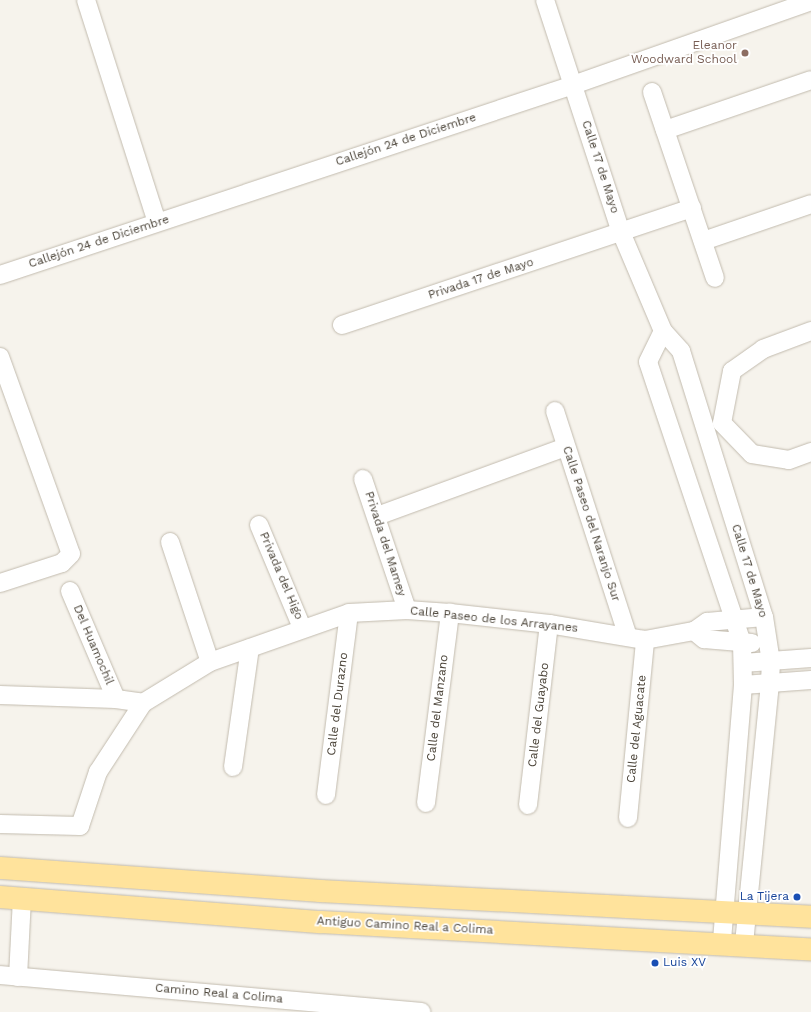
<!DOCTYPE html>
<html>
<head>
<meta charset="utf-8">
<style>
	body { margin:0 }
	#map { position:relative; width:811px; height:1012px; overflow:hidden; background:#f6f3ec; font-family:"Work Sans",sans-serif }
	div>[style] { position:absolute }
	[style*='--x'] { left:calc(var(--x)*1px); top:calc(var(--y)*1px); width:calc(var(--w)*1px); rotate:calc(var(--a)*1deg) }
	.roads { filter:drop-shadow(0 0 1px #c2bbae) drop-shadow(0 0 1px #c2bbae) }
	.minor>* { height:18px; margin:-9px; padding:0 9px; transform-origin:9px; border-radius:9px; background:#fff }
	.primary>* { height:22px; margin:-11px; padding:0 11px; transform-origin:11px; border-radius:11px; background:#ffe39c }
	.dots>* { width:11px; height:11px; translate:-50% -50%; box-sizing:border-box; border:2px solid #fff; border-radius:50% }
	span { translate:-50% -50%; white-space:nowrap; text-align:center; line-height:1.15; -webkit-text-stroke:3.5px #fff; paint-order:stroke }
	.education-label { font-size:12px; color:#785e54 }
	.right { translate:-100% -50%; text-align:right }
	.street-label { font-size:12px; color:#4b4439 }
	.transit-label { font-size:12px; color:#164399 }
	.left { translate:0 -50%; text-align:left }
</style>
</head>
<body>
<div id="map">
	<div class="roads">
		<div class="minor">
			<div style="--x:86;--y:0;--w:233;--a:72.3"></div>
			<div style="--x:545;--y:0;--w:244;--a:71.9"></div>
			<div style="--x:621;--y:232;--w:108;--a:67"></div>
			<div style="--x:663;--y:331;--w:27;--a:48"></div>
			<div style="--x:681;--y:351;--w:279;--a:72.7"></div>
			<div style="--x:764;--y:617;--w:46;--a:81.2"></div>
			<div style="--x:771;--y:662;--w:21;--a:93"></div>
			<div style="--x:770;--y:683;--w:262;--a:95.7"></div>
			<div style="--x:652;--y:92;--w:196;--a:71.3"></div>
			<div style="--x:665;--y:130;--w:154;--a:-18.9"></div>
			<div style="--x:703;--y:241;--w:114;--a:-18.9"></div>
			<div style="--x:0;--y:275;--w:604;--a:-18.34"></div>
			<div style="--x:573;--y:85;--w:252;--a:-19.4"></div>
			<div style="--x:342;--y:325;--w:369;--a:-18.5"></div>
			<div style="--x:663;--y:331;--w:34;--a:116"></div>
			<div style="--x:648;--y:362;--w:296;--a:71.5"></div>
			<div style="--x:742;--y:643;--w:42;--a:88.6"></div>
			<div style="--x:743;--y:685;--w:259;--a:94.7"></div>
			<div style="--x:0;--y:357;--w:209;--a:70.2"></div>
			<div style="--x:71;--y:554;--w:13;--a:135"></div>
			<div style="--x:62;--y:563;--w:65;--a:162.1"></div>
			<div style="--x:555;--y:411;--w:237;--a:72.1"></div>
			<div style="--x:722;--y:423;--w:53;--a:-79.1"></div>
			<div style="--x:732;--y:371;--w:38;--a:-35"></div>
			<div style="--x:763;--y:349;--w:51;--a:-20.6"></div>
			<div style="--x:722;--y:423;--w:43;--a:45.9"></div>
			<div style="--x:752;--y:454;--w:37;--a:9"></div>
			<div style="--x:789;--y:460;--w:23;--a:-20"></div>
			<div style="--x:363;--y:479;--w:138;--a:71.4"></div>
			<div style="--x:377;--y:516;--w:201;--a:-20.1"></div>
			<div style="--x:259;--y:525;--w:112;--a:67.3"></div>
			<div style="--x:170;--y:542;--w:126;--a:71.6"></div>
			<div style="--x:70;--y:591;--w:117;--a:66.9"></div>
			<div style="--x:694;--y:631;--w:13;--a:39"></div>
			<div style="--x:704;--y:639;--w:48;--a:4.8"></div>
			<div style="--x:743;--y:663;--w:68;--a:-4.2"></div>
			<div style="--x:743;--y:685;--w:68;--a:-4.2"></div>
			<div style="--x:0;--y:695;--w:116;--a:2"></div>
			<div style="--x:116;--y:699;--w:27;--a:8"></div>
			<div style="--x:233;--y:767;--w:120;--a:-81.9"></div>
			<div style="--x:326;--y:795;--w:183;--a:-82.8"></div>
			<div style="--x:426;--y:803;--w:192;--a:-82.8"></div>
			<div style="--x:528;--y:805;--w:182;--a:-83.4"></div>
			<div style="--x:628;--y:818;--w:179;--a:-84.5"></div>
			<div style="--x:0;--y:824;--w:80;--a:1.4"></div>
			<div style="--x:80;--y:826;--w:57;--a:-71.6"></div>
			<div style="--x:98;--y:772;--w:82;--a:-56.9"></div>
			<div style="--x:143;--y:703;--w:79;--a:-31.5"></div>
			<div style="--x:210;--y:662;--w:147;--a:-19.4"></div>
			<div style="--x:349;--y:613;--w:58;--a:-3"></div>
			<div style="--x:407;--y:610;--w:43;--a:4"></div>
			<div style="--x:450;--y:613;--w:100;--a:6.3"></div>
			<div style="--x:549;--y:624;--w:97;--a:9.5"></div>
			<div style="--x:645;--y:640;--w:50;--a:-10.4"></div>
			<div style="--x:694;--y:631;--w:16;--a:-35"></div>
			<div style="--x:707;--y:622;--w:57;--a:-5"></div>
			<div style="--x:0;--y:975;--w:423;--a:5"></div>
			<div style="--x:18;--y:977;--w:78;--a:-87.1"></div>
		</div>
		<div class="primary">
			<div style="--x:0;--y:868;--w:321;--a:4.1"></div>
			<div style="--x:320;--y:891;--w:492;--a:3"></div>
			<div style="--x:0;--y:897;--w:322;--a:4.5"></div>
			<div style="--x:321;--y:922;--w:491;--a:3.2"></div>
		</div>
	</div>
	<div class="dots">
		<div style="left:745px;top:53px;background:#8d6e63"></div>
		<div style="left:797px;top:897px;background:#1a4fb4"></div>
		<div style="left:655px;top:963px;background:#1a4fb4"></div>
	</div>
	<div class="education-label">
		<span class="right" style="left:737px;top:53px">Eleanor<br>Woodward School</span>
	</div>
	<div class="street-label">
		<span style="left:406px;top:140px;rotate:-18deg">Callejón 24 de Diciembre</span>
		<span style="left:600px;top:167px;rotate:72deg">Calle 17 de Mayo</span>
		<span style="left:99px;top:242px;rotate:-18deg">Callejón 24 de Diciembre</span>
		<span style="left:481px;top:279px;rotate:-18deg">Privada 17 de Mayo</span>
		<span style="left:591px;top:524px;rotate:72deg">Calle Paseo del Naranjo Sur</span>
		<span style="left:385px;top:544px;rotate:72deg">Privada del Mamey</span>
		<span style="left:749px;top:571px;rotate:73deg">Calle 17 de Mayo</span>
		<span style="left:281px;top:576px;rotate:67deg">Privada del Higo</span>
		<span style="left:494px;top:620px;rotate:6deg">Calle Paseo de los Arrayanes</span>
		<span style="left:93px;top:645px;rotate:67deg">Del Huamochil</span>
		<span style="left:338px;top:704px;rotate:-83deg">Calle del Durazno</span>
		<span style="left:438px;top:708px;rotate:-83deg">Calle del Manzano</span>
		<span style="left:539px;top:715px;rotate:-83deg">Calle del Guayabo</span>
		<span style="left:637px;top:729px;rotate:-84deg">Calle del Aguacate</span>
		<span style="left:405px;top:926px;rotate:3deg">Antiguo Camino Real a Colima</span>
		<span style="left:219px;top:994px;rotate:5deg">Camino Real a Colima</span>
	</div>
	<div class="transit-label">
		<span class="right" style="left:789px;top:897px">La Tijera</span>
		<span class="left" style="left:663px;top:963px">Luis XV</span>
	</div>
</div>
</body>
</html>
